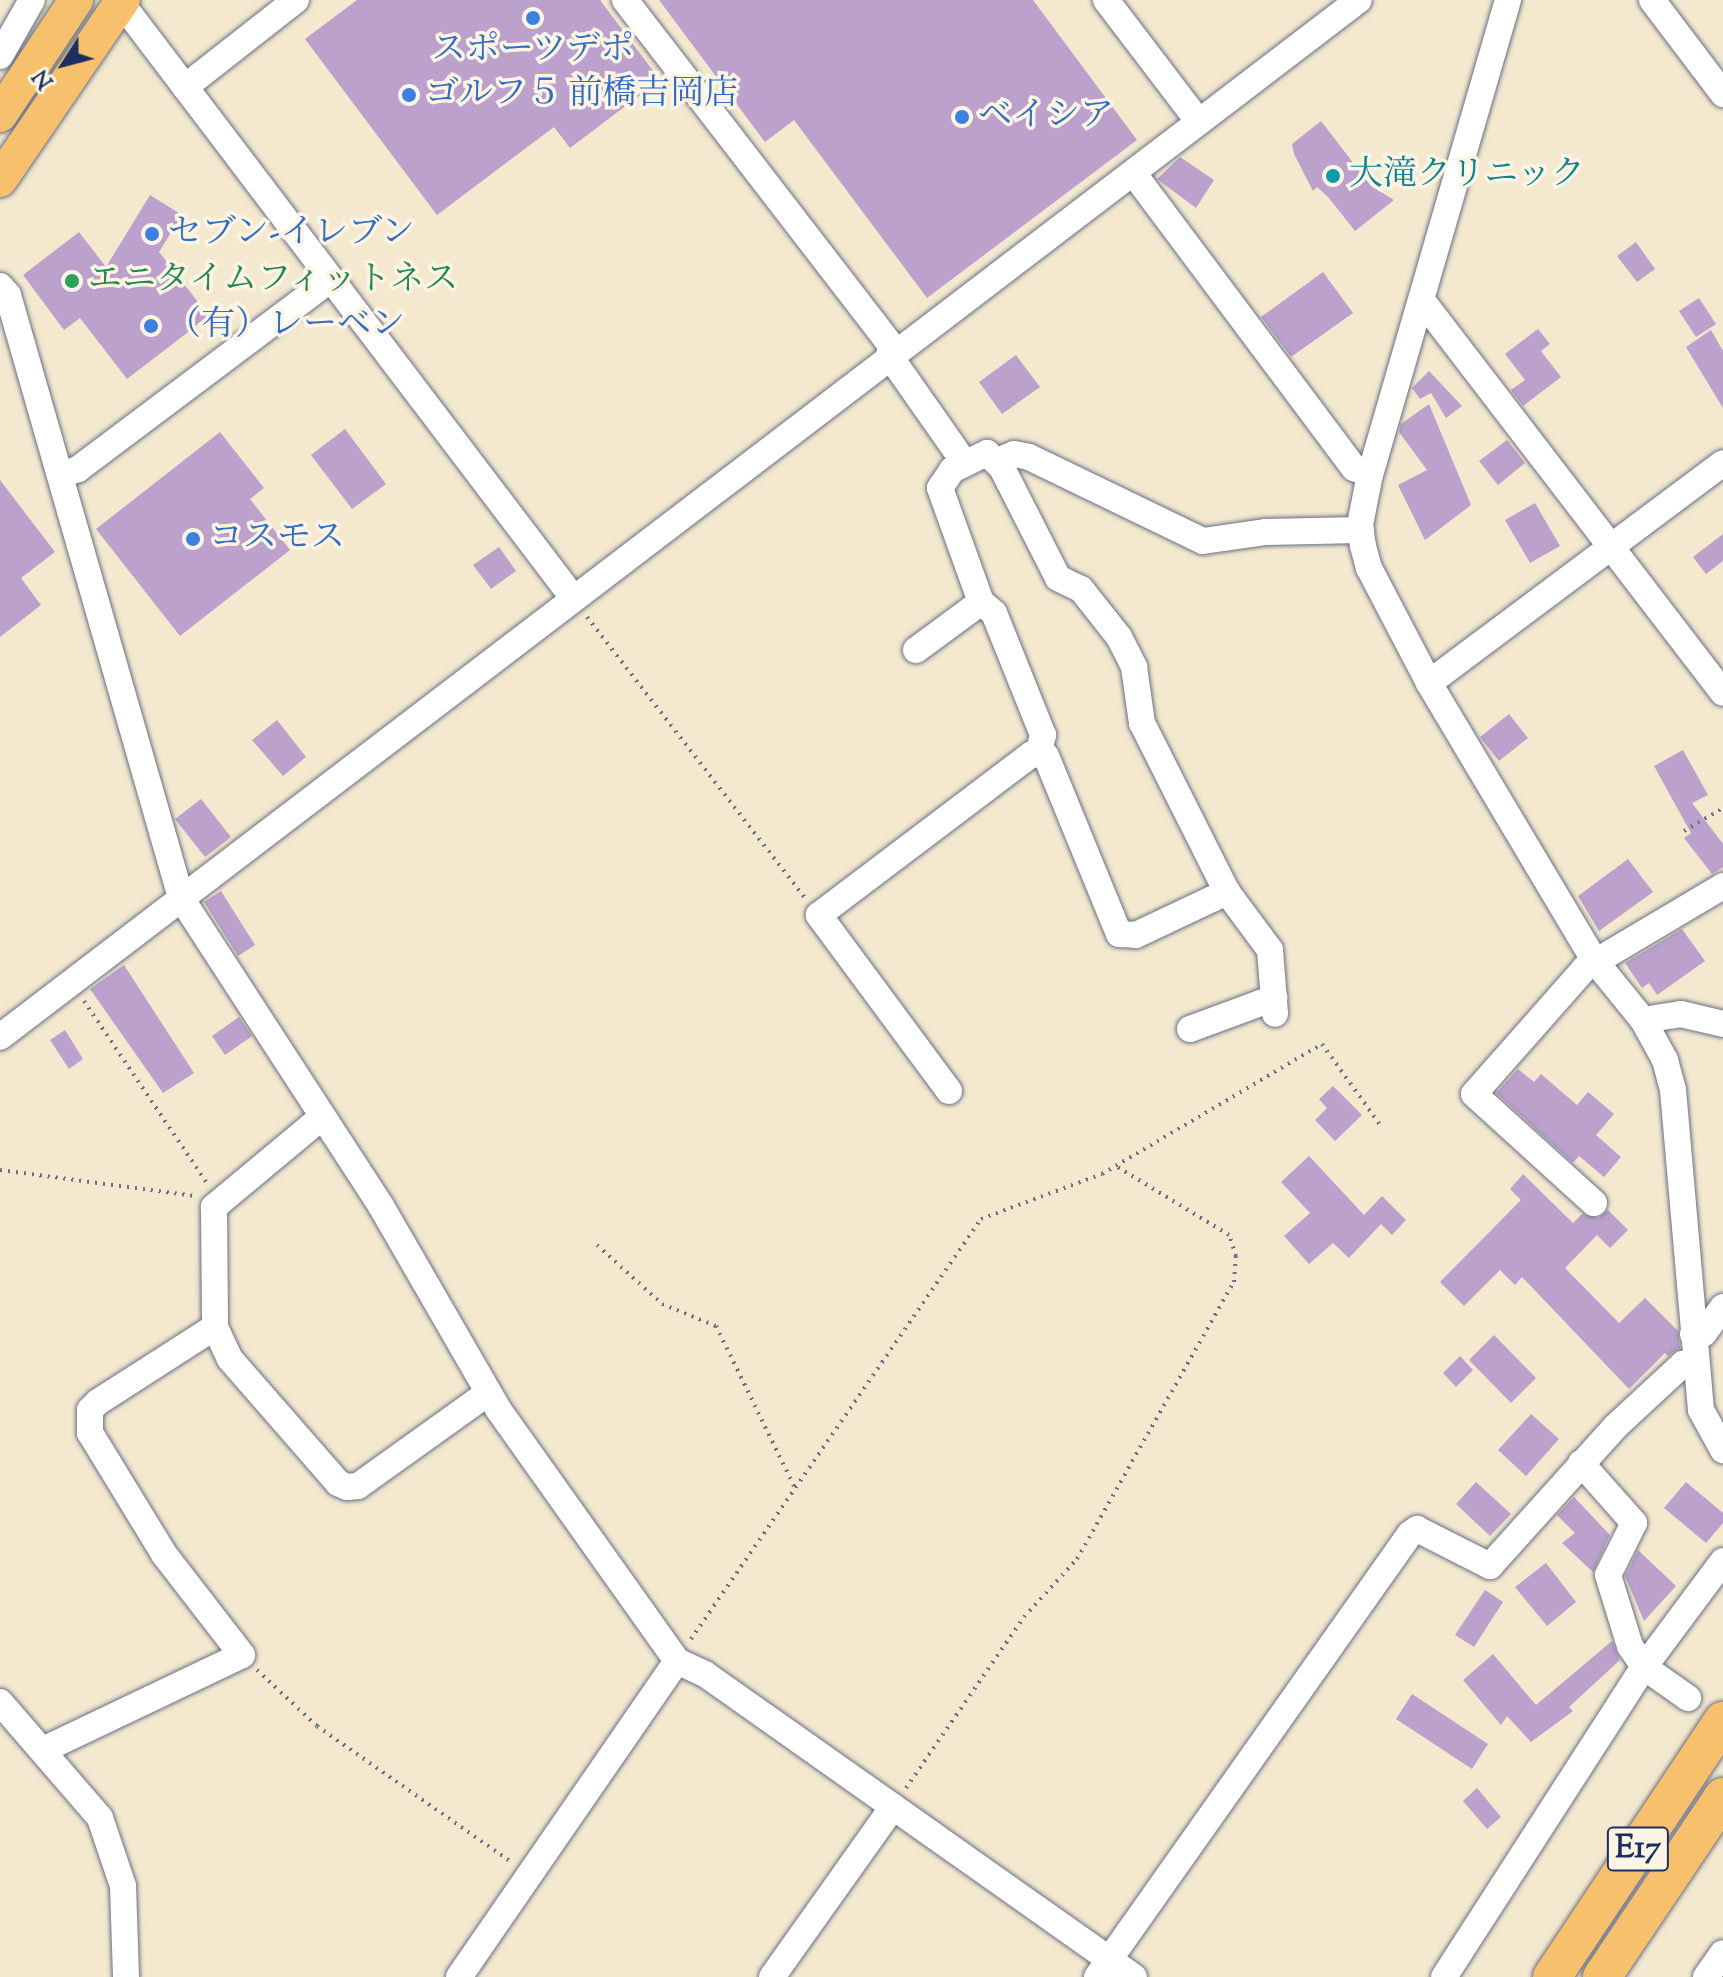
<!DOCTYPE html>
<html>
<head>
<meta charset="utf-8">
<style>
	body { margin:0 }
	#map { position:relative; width:1723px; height:1977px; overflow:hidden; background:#f4e9cf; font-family:"Sorts Mill Goudy","Noto Serif JP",serif }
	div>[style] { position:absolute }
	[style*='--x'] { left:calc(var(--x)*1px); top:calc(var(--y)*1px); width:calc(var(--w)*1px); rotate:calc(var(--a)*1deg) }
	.building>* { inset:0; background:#bba1cb }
	.path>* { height:4px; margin-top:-2px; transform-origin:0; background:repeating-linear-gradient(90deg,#677086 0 2px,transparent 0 8px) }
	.roads { filter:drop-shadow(0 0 2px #677086) drop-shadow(0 0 2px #677086) }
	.minor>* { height:26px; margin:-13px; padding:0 13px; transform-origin:13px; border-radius:13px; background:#fff }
	.major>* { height:34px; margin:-17px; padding:0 17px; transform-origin:17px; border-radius:17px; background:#f7c06c }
	.highway>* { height:38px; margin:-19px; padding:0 19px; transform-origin:19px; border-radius:19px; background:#f7c06c }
	.dots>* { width:22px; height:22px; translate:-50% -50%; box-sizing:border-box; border:4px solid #fcf5e5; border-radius:50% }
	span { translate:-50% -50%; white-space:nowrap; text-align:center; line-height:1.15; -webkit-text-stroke:7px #fcf5e5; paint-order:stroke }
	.shield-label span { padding:2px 6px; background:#fcf5e5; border:2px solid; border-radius:6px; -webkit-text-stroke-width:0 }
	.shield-label { font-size:32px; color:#1b2f5e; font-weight:700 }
	.shop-label { font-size:34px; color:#366cbe }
	.left { translate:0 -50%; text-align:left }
	.culture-label { font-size:34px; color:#0d838f }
	.leisure-label { font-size:34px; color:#27864d }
	.north { position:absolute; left:24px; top:24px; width:80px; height:80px; -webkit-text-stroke:6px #fcf5e5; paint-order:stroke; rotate:234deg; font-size:22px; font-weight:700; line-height:32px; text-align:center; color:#1b2f5e }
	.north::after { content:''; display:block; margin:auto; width:28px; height:36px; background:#1b2f5e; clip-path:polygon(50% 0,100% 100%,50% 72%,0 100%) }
</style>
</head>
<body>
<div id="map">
	<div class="building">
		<div style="clip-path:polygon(357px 0,600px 0,660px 80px,570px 148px,554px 127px,437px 215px,305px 39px)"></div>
		<div style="clip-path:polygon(659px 0,1033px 0,1137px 140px,927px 298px,794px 120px,765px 142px)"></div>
		<div style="clip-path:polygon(1321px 121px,1371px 186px,1394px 200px,1355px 231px,1328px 197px,1317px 187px,1313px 191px,1294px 154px,1292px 144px)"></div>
		<div style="clip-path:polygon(1180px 157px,1214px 180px,1196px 208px,1157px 179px)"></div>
		<div style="clip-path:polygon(150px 195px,182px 215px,159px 252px,209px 316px,127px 379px,80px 318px,64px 330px,23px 275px,79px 232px,106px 267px)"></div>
		<div style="clip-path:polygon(1636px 242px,1655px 269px,1637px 282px,1617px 256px)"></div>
		<div style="clip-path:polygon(1323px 272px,1353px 313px,1291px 357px,1261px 317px)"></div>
		<div style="clip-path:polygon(1699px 298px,1716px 324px,1696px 337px,1679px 311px)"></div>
		<div style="clip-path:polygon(1538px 329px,1550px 344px,1541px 351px,1561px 377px,1523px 406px,1511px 390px,1525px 380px,1505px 354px)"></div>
		<div style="clip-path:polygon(1711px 330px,1723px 351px,1723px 408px,1686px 347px)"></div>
		<div style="clip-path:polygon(1016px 355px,1040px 387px,1002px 414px,979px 382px)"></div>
		<div style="clip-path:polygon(1429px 371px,1462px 406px,1446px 418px,1431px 393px,1420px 399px,1412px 388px)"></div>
		<div style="clip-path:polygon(1429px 404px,1471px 505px,1425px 540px,1398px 485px,1427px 470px,1399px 432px,1401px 424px)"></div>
		<div style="clip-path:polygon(345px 429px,386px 484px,352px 509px,311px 455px)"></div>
		<div style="clip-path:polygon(220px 432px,264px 488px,250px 499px,290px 550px,180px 636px,96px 529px)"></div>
		<div style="clip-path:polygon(1507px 440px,1525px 463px,1498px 485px,1479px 461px)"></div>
		<div style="clip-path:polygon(0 480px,55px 552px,21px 578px,41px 605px,0 637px)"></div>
		<div style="clip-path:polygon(1535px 503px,1560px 546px,1530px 563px,1505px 520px)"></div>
		<div style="clip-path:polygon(1723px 534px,1723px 561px,1706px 574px,1693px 557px)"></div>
		<div style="clip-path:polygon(499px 547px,516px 571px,491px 589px,473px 565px)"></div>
		<div style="clip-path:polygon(1509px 714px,1528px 738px,1499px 761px,1480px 737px)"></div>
		<div style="clip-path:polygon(277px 720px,306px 757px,283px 776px,252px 740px)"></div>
		<div style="clip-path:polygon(1683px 750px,1708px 795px,1692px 803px,1723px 844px,1723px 867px,1712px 874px,1684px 838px,1691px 833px,1654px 766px)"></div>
		<div style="clip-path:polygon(201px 799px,231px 837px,205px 857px,175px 819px)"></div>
		<div style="clip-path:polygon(1628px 859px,1653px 892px,1599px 931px,1578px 896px)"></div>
		<div style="clip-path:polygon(221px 891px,255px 945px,238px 956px,204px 902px)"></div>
		<div style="clip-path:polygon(1682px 929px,1705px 961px,1657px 995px,1649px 983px,1642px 988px,1625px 963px)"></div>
		<div style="clip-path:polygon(124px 965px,194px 1073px,163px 1093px,90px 989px)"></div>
		<div style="clip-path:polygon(239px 1017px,252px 1036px,225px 1055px,212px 1036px)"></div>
		<div style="clip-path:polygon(65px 1030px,83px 1059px,69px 1069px,50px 1040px)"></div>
		<div style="clip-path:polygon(1518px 1069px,1534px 1082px,1541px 1074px,1577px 1105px,1588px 1092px,1614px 1114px,1596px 1135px,1621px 1157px,1604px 1177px,1579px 1156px,1573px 1163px,1496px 1093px)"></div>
		<div style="clip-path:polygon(1333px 1086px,1362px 1115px,1335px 1141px,1315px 1120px,1327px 1108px,1319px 1099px)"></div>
		<div style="clip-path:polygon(1309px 1156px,1364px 1215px,1382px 1196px,1406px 1220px,1392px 1235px,1381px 1224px,1349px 1258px,1333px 1243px,1309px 1264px,1284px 1236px,1310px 1213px,1281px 1182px)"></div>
		<div style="clip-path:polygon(1523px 1174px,1573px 1223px,1582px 1214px,1598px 1218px,1608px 1210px,1628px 1230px,1610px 1248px,1597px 1235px,1565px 1268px,1619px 1323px,1645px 1298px,1678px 1331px,1680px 1348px,1668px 1356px,1665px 1353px,1629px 1389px,1522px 1277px,1515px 1285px,1500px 1270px,1464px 1306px,1440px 1282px,1521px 1200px,1510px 1189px)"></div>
		<div style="clip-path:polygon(1494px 1335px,1536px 1378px,1511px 1403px,1469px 1360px)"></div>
		<div style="clip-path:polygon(1460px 1356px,1473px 1370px,1456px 1387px,1443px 1373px)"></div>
		<div style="clip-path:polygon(1531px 1414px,1559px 1439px,1526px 1476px,1498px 1450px)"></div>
		<div style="clip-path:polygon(1476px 1482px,1511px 1514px,1490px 1536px,1456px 1504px)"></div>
		<div style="clip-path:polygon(1686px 1482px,1723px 1513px,1723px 1523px,1706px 1543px,1664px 1508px)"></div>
		<div style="clip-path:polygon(1574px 1497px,1610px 1535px,1593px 1572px,1562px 1543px,1575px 1533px,1557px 1515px)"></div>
		<div style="clip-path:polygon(1638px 1550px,1676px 1586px,1644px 1621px,1625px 1576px)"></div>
		<div style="clip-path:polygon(1546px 1563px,1576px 1602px,1547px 1626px,1515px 1587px)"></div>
		<div style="clip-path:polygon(1485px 1590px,1503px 1602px,1474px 1647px,1455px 1635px)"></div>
		<div style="clip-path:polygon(1612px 1641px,1620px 1660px,1569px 1707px,1573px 1711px,1531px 1742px,1507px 1716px,1501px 1725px,1463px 1680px,1493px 1654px,1536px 1705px)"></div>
		<div style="clip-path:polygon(1412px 1694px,1488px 1744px,1472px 1769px,1396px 1719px)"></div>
		<div style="clip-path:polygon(1477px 1788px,1501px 1817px,1487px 1829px,1463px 1801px)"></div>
	</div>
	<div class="path">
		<div style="--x:587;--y:617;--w:356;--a:52.2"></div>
		<div style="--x:1684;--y:831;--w:45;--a:-30.5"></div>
		<div style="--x:84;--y:1001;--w:218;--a:56"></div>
		<div style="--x:0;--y:1170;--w:197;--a:7.6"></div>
		<div style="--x:597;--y:1245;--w:88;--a:42.2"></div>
		<div style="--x:662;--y:1304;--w:58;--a:22.2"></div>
		<div style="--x:716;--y:1326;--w:180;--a:64"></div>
		<div style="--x:691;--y:1639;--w:510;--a:-55.38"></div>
		<div style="--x:981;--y:1219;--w:129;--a:-20.4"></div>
		<div style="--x:1102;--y:1174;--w:256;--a:-30.6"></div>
		<div style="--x:1322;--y:1044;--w:101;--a:54.3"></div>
		<div style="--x:257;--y:1670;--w:82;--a:43"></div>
		<div style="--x:317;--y:1726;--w:237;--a:35"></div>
		<div style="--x:906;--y:1788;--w:208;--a:-55.4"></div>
		<div style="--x:1024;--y:1617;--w:79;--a:-47.6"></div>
		<div style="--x:1077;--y:1559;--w:318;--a:-60.5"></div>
		<div style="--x:1234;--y:1282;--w:26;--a:-86"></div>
		<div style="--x:1236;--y:1256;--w:22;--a:-108"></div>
		<div style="--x:1229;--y:1235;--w:132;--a:-148.6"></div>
	</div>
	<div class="roads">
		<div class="minor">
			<div style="--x:119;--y:0;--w:752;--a:52.78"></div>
			<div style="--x:625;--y:0;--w:443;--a:52.4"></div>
			<div style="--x:1106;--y:0;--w:153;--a:52.7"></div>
			<div style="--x:1508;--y:0;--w:494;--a:106.2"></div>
			<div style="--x:1370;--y:474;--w:52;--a:101.1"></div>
			<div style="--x:1360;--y:525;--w:21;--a:82"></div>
			<div style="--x:1363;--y:546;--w:23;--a:75"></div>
			<div style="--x:1369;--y:568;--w:130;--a:62.4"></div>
			<div style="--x:1429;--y:683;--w:324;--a:59.2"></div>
			<div style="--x:1595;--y:961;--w:76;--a:50.9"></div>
			<div style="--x:1643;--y:1020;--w:46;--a:61.2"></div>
			<div style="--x:1665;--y:1060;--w:31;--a:75"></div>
			<div style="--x:1673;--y:1090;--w:321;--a:85"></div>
			<div style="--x:1701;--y:1410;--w:46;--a:61.2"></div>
			<div style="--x:1652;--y:0;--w:118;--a:52.9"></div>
			<div style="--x:0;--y:56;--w:64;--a:-60.3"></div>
			<div style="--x:185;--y:87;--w:141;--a:-38.1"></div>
			<div style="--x:1134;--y:174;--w:367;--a:53.2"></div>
			<div style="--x:1354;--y:468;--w:17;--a:21"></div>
			<div style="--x:0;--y:286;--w:12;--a:48"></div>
			<div style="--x:8;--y:295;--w:627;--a:73.99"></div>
			<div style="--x:181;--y:898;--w:367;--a:57"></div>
			<div style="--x:381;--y:1206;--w:234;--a:60"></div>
			<div style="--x:498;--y:1409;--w:309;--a:54.6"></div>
			<div style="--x:677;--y:1661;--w:31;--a:25"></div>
			<div style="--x:705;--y:1674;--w:525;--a:35.23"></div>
			<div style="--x:1420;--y:305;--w:7;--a:16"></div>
			<div style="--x:1427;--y:307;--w:486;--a:52.5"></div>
			<div style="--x:889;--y:355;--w:131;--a:55"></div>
			<div style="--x:997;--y:461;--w:18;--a:-22"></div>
			<div style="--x:1014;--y:454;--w:15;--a:11"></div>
			<div style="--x:1029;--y:457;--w:193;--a:25.8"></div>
			<div style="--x:1203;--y:541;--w:64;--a:-8.1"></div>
			<div style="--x:1266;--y:532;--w:95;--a:-1.2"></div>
			<div style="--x:60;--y:475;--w:19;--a:-18"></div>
			<div style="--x:78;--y:469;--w:316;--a:-36.9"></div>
			<div style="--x:916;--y:650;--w:81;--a:-36.4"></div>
			<div style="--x:1429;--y:683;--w:367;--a:-36.8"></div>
			<div style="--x:1038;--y:754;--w:20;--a:-75"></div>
			<div style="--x:1043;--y:735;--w:131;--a:-111.9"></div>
			<div style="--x:994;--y:613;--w:17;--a:-140"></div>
			<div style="--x:981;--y:602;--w:121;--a:-109.8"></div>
			<div style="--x:940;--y:488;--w:22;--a:-56"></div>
			<div style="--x:952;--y:470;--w:39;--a:-26"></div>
			<div style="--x:987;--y:453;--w:21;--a:45"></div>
			<div style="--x:1002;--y:468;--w:123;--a:63"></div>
			<div style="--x:1058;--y:578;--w:25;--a:26"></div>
			<div style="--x:1081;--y:589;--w:61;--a:51.6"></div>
			<div style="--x:1119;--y:637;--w:34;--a:63"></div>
			<div style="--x:1134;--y:667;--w:57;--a:81.9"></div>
			<div style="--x:1142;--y:723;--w:189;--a:63.3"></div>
			<div style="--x:1227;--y:892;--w:72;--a:53.4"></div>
			<div style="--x:1270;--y:950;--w:64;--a:85.5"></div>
			<div style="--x:1643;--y:1020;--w:38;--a:-9"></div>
			<div style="--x:1681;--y:1014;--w:43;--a:13.4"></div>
			<div style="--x:1190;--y:1029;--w:90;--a:-20.3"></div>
			<div style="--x:0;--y:1037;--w:1709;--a:-37.35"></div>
			<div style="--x:949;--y:1091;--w:219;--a:-126.5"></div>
			<div style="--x:819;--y:915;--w:267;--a:-37.1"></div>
			<div style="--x:1032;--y:754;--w:14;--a:8"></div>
			<div style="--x:1046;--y:756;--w:192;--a:67.7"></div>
			<div style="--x:1119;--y:934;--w:17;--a:3"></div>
			<div style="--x:1136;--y:935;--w:101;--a:-25.3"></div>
			<div style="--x:322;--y:1117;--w:141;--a:140.2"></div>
			<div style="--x:214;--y:1207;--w:120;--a:89.5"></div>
			<div style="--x:215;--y:1327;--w:35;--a:65"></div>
			<div style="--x:230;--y:1359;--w:164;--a:48.9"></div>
			<div style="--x:338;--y:1483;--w:10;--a:24"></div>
			<div style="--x:347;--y:1487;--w:11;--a:-5"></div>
			<div style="--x:358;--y:1486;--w:160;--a:-35.6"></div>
			<div style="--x:1594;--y:1203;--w:162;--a:-137.8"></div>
			<div style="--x:1474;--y:1094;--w:168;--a:-48.6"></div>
			<div style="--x:1585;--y:968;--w:161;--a:-30.7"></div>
			<div style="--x:1693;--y:1334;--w:11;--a:-5"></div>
			<div style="--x:1704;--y:1333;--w:32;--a:-54"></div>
			<div style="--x:1581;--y:1463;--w:80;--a:48.5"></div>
			<div style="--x:1634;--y:1523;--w:58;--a:116.6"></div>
			<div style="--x:1608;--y:1575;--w:74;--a:72.8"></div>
			<div style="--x:1630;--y:1646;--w:25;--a:56"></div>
			<div style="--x:1644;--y:1667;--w:54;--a:35.2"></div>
			<div style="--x:0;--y:1702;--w:153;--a:49.2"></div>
			<div style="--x:100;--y:1818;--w:72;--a:71.3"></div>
			<div style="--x:123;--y:1886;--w:91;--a:88.1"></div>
			<div style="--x:45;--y:1749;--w:218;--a:-25.5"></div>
			<div style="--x:242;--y:1655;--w:128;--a:-127.7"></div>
			<div style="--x:164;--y:1554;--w:142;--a:-121.4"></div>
			<div style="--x:90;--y:1433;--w:23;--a:-90"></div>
			<div style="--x:90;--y:1410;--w:11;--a:-45"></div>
			<div style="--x:98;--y:1402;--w:139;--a:-32.7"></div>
			<div style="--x:459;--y:1977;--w:384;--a:-55.4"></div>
			<div style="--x:772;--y:1977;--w:209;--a:-54.6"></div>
			<div style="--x:1097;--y:1977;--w:542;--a:-54.76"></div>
			<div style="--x:1410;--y:1534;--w:9;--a:-36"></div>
			<div style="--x:1417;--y:1529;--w:82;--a:26.9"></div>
			<div style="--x:1490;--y:1566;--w:187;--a:-48"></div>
			<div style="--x:1615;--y:1427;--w:93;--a:-42.8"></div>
			<div style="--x:1683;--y:1364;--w:12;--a:-14"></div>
			<div style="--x:1444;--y:1977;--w:369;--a:-57.2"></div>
			<div style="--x:1644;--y:1667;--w:132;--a:-53.3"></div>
			<div style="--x:1706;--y:1977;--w:29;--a:-55"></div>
		</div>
		<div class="major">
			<div style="--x:0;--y:115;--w:138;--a:-56.5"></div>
			<div style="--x:0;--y:180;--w:218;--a:-55.7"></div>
		</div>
		<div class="highway">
			<div style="--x:1552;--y:1977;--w:308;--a:-56.3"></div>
			<div style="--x:1602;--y:1977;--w:217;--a:-56.1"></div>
		</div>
	</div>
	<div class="dots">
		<div style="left:533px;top:18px;background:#3f7fe0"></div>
		<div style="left:409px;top:95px;background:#3f7fe0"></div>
		<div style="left:962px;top:117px;background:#3f7fe0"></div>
		<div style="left:1333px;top:176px;background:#0f9aa8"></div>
		<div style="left:152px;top:234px;background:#3f7fe0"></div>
		<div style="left:72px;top:281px;background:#2e9e5b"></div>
		<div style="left:151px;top:326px;background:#3f7fe0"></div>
		<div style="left:193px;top:539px;background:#3f7fe0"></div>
	</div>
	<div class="shield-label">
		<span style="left:1638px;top:1849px">E17</span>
	</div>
	<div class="shop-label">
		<span style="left:533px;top:51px">スポーツデポ</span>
		<span class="left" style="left:425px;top:95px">ゴルフ５ 前橋吉岡店</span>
		<span class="left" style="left:978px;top:117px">ベイシア</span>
		<span class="left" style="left:168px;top:234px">セブン-イレブン</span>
		<span class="left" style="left:167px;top:326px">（有）レーベン</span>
		<span class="left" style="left:209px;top:539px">コスモス</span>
	</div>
	<div class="culture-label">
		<span class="left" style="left:1349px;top:176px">大滝クリニック</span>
	</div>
	<div class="leisure-label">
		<span class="left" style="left:88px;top:281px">エニタイムフィットネス</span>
	</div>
	<div class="north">N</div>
</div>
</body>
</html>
